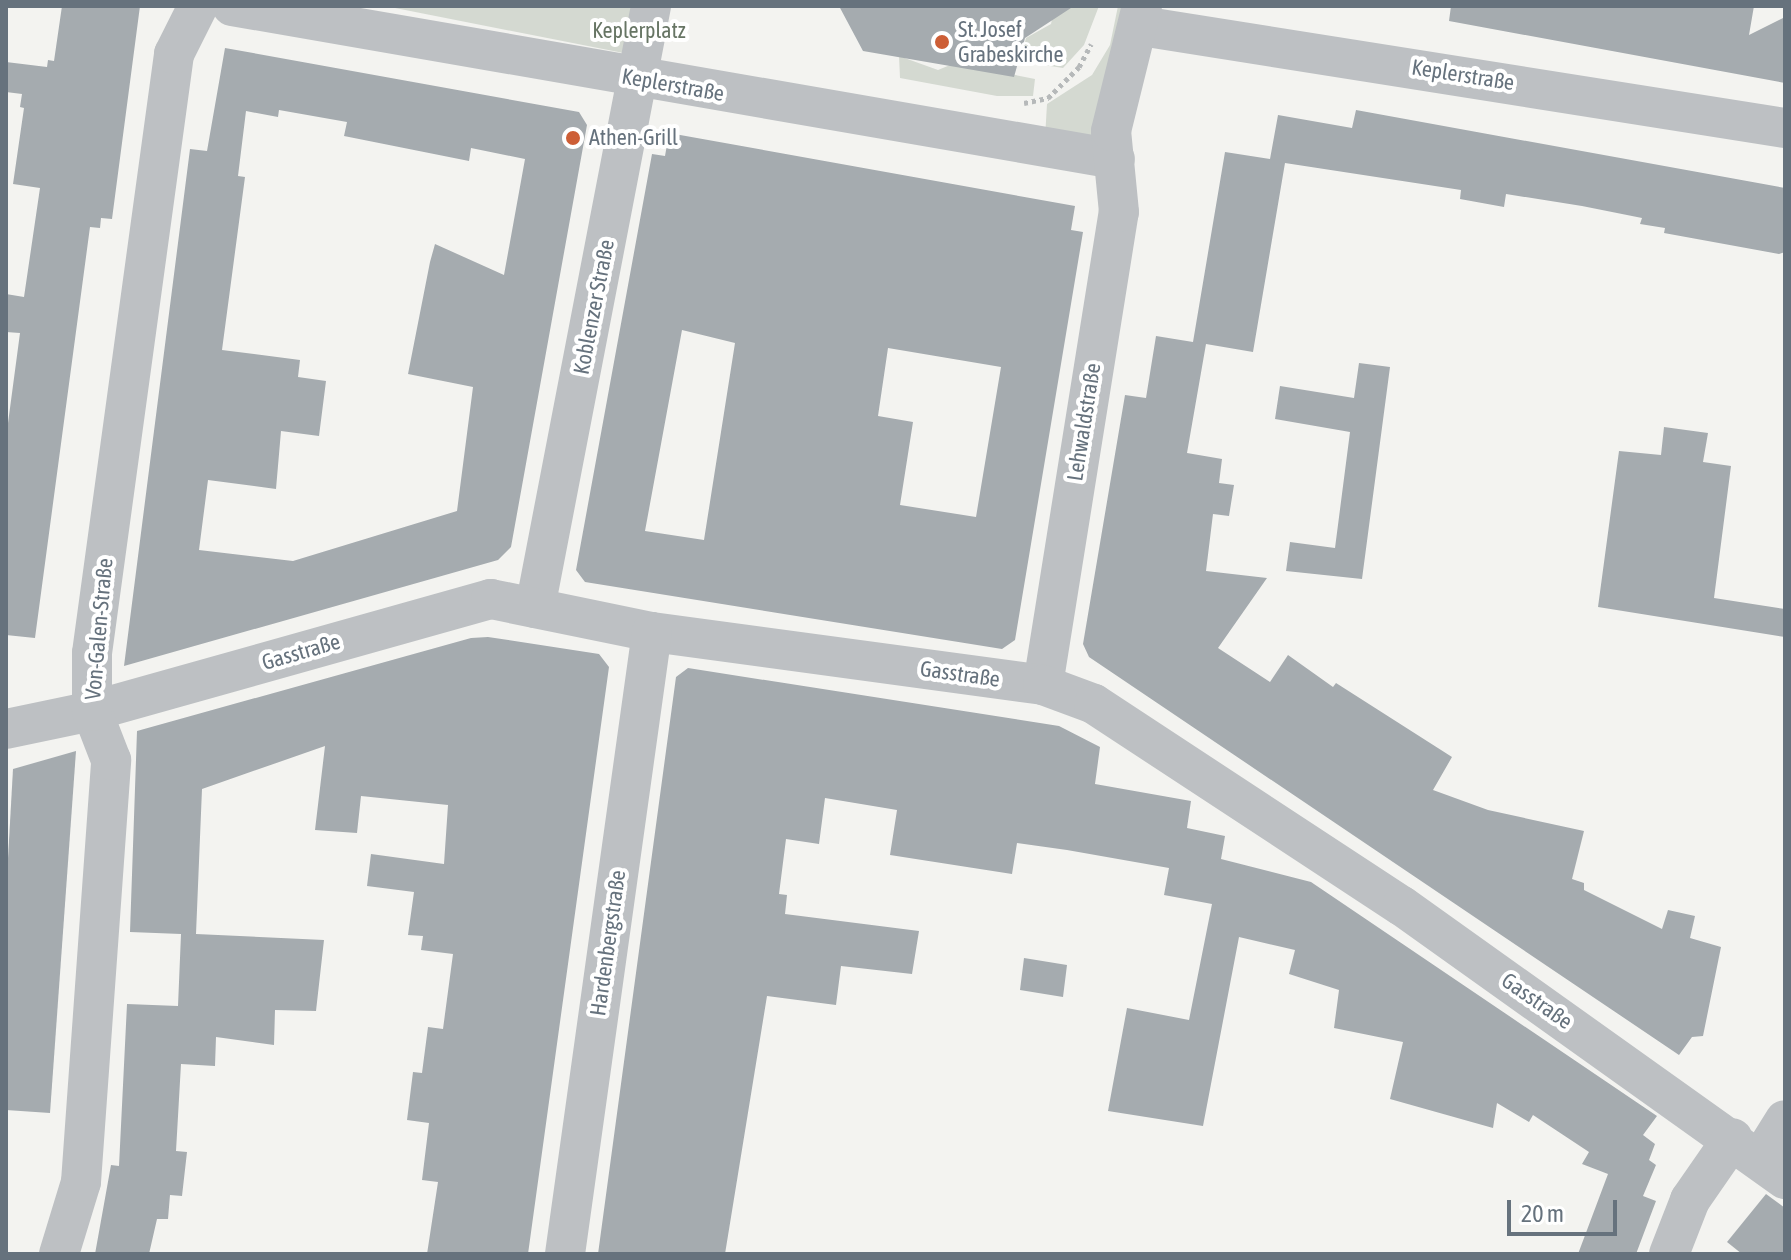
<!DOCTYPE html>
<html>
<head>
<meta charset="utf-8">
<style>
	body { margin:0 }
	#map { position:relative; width:1791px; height:1260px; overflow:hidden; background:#f3f3f0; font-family:"Asap Condensed",sans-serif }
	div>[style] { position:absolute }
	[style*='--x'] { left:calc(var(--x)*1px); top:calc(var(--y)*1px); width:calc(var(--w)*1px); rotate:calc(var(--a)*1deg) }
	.green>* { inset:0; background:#d4d9d1 }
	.building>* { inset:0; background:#a5abaf }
	.path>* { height:5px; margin-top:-2.5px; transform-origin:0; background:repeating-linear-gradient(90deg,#b6b9ba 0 4px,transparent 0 8px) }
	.minor>* { height:40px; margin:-20px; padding:0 20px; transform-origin:20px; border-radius:20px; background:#bdc0c3 }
	.dots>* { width:22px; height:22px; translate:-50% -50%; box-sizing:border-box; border:4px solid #fff; border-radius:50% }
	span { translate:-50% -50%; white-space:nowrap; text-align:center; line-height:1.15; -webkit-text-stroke:8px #fff; paint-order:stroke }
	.poi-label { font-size:22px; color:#66727d }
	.left { translate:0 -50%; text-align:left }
	.park-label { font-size:22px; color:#677564 }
	.street-label { font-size:22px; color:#66727d }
	.frame { position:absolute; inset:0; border:8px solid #66727d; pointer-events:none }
	.scale { position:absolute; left:1507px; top:1200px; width:110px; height:36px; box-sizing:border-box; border:4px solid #66727d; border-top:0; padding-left:10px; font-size:24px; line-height:28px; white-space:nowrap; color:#66727d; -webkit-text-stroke:6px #fff; paint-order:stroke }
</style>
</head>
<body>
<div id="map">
	<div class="green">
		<div style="clip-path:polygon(385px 6px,668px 6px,659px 60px)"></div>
		<div style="clip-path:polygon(1055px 6px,1099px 6px,1084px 45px,1063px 68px,1044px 65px,1024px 47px,1026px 38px,1051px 24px)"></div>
		<div style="clip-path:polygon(1118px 6px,1134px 6px,1100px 138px,1045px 138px,1047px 104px,1092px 75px,1110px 45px)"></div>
		<div style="clip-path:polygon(899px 56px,938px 70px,955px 63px,1035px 79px,1033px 96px,997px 96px,900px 78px)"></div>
	</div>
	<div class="building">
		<div style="clip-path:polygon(62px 6px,140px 6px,112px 219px,101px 218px,100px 228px,90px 227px,35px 638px,6px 635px,6px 438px,20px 333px,6px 332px,6px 294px,24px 297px,40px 188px,13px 184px,24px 108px,20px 107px,22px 94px,6px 92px,6px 62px,47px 67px,48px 60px,54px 61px)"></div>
		<div style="clip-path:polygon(839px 6px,1074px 6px,1025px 38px,1014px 77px,863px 51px)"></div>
		<div style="clip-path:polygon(1451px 6px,1754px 6px,1749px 35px,1785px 17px,1785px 83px,1449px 21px)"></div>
		<div style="clip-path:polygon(evenodd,225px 48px,579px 112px,587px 125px,511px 547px,498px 560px,124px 666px,190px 149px,207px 151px,225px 48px,279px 110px,347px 122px,344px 136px,469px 161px,471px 148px,525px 159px,504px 275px,435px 244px,430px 262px,408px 374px,473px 387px,457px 511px,293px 561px,199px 550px,208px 480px,276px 489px,281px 431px,319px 436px,326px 381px,298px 377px,300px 360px,222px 350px,245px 177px,238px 176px,246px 111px,278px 117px,279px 110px)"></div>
		<div style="clip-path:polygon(1356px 110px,1785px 188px,1785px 252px,1779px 254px,1664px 233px,1665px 228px,1640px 224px,1642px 218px,1582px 206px,1506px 194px,1504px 207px,1460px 199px,1461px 190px,1285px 163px,1253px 352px,1206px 344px,1187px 453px,1222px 459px,1219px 483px,1234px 485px,1229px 516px,1213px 514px,1206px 571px,1267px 578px,1218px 648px,1270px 682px,1288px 655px,1333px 687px,1336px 683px,1452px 757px,1433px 790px,1488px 810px,1584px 831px,1572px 879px,1584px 883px,1584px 890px,1662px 929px,1668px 910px,1695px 916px,1690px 938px,1721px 947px,1703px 1036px,1692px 1037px,1679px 1055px,1089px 657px,1083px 644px,1125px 395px,1146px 398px,1156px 336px,1193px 342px,1225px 152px,1270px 159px,1278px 115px,1352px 128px)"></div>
		<div style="clip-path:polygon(evenodd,669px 133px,1075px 206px,1071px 230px,1083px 232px,1015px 640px,1002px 649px,585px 582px,576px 570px,652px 154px,665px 156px,669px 133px,682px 330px,735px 343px,704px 540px,645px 531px,682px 330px,669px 133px,888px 348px,1001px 367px,976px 517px,900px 505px,913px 422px,878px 416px,888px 348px)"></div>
		<div style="clip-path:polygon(1359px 363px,1390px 367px,1362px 579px,1286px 571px,1290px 542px,1335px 548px,1350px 432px,1275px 419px,1280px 386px,1354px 398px)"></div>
		<div style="clip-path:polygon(1664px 427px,1708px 433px,1703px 462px,1731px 466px,1714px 598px,1785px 609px,1785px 637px,1598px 607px,1619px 451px,1661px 455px)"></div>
		<div style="clip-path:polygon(488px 637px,599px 654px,609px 667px,528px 1254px,427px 1254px,438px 1182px,422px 1180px,429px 1123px,407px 1120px,413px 1072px,422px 1073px,428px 1027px,443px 1029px,453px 954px,421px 950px,423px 936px,408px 935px,414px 892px,367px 886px,371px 854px,444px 864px,448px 805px,361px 796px,357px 833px,315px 830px,325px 746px,202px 789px,196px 934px,324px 940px,316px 1011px,275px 1010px,274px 1045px,216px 1037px,215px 1066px,181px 1064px,176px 1151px,187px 1152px,182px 1196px,170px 1195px,168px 1219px,157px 1219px,149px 1254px,95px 1254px,111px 1165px,119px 1166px,127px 1004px,178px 1006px,181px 934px,130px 932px,137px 731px,471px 638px)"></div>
		<div style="clip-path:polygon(688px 668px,1059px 726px,1100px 747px,1095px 784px,1191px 801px,1187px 828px,1225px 836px,1221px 859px,1311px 882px,1657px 1116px,1643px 1135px,1655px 1144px,1649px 1160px,1656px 1165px,1643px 1196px,1656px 1201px,1636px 1254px,1578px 1254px,1608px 1174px,1582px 1164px,1589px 1152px,1533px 1115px,1529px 1122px,1497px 1103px,1493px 1128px,1390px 1099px,1403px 1042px,1334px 1028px,1339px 990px,1289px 974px,1295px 950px,1239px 937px,1203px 1126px,1108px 1111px,1127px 1008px,1189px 1020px,1212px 904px,1164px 895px,1169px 868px,1067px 850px,1017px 843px,1012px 874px,890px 855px,897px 810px,825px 798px,819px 844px,786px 839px,779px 894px,787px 895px,785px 914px,919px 931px,912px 974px,841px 966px,836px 1005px,767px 996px,725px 1254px,598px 1254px,676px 677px)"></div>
		<div style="clip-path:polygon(76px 751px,50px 1113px,6px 1110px,6px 894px,13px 769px)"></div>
		<div style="clip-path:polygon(1024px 958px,1067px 965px,1063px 997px,1020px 990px)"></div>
		<div style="clip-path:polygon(1766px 1194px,1785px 1208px,1785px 1254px,1742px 1254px,1727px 1242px)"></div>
	</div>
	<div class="path">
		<div style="--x:1024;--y:103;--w:25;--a:-12"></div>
		<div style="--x:1048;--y:98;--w:44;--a:-45"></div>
		<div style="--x:1079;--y:67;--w:26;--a:-62"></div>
	</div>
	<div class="minor">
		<div style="--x:232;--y:6;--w:896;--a:9.83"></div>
		<div style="--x:1141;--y:26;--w:652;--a:9"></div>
		<div style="--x:535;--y:608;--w:613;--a:-79.09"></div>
		<div style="--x:1043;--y:685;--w:479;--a:-80.9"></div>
		<div style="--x:1119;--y:212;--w:81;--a:-95.6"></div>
		<div style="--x:1111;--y:131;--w:129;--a:-76.1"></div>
		<div style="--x:6;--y:729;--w:88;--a:-11.8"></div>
		<div style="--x:92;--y:711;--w:414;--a:-15.7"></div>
		<div style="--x:491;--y:599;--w:164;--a:11.6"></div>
		<div style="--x:652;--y:632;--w:395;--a:7.7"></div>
		<div style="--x:1043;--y:685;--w:54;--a:20.4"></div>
		<div style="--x:1094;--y:704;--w:368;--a:33.3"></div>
		<div style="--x:1402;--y:906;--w:470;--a:35.5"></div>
		<div style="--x:1760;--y:1160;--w:47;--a:-58"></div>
		<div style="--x:59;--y:1254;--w:75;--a:-73"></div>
		<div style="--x:81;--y:1182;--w:423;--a:-85.9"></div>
		<div style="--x:111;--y:760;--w:53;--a:-111.2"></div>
		<div style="--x:92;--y:711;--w:58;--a:-90"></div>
		<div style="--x:92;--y:653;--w:605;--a:-82.2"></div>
		<div style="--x:174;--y:54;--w:54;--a:-63.4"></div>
		<div style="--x:565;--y:1254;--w:628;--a:-82.04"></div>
		<div style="--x:1669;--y:1254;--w:58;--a:-68.7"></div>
		<div style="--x:1690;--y:1200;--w:75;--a:-55.3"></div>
	</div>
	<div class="dots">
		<div style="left:942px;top:42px;background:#cd5e36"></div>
		<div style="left:573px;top:138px;background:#cd5e36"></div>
	</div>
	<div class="poi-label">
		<span class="left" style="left:958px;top:42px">St. Josef<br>Grabeskirche</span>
		<span class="left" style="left:589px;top:138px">Athen-Grill</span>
	</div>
	<div class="park-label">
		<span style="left:639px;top:31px">Keplerplatz</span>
	</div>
	<div class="street-label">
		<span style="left:1463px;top:75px;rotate:9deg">Keplerstraße</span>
		<span style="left:673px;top:85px;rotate:10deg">Keplerstraße</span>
		<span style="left:594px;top:307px;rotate:-79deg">Koblenzer Straße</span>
		<span style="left:1084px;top:422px;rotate:-81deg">Lehwaldstraße</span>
		<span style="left:99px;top:629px;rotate:-85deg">Von-Galen-Straße</span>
		<span style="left:301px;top:652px;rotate:-16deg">Gasstraße</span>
		<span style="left:960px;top:674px;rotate:8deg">Gasstraße</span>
		<span style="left:608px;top:943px;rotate:-82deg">Hardenbergstraße</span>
		<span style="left:1537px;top:1001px;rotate:35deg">Gasstraße</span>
	</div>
	<div class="frame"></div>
	<div class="scale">20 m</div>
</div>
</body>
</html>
